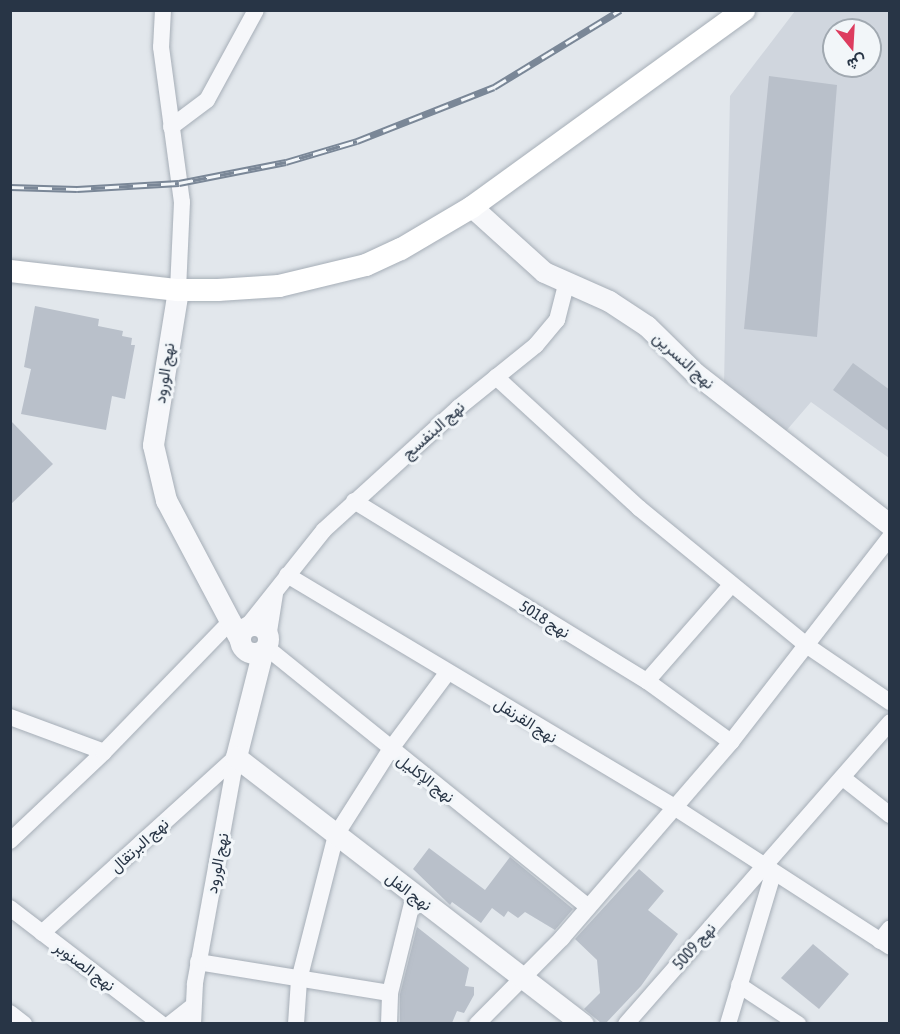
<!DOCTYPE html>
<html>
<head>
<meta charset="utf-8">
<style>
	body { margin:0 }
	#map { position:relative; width:900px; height:1034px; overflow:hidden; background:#e2e7ec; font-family:"Asap Condensed",Vazirmatn,sans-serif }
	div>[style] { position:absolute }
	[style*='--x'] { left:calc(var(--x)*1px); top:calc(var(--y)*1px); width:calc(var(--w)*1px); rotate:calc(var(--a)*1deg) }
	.built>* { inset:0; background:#d0d6de }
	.building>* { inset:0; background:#b9c0ca }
	.roads { filter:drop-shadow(0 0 2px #a6aeb7) drop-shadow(0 0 2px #a6aeb7) }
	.minor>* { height:16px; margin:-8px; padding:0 8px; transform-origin:8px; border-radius:8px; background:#f6f7fa }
	.tertiary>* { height:21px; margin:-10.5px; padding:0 10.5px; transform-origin:10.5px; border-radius:10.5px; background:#f6f7fa }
	.tertiary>.ring { margin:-10.5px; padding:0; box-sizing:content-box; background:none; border:21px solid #f6f7fa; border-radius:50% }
	.secondary>* { height:22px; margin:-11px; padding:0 11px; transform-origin:11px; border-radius:11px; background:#fff }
	.rail>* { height:7px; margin-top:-3.5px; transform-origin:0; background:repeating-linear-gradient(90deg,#f2f6f9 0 14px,#7a8797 0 28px); box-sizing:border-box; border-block:2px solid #7a8797 }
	span { translate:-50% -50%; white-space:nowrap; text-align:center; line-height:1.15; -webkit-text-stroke:6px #f2f6f9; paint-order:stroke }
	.street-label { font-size:16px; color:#283546 }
	.frame { position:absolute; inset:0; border:12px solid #283546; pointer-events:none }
	.north { position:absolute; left:822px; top:18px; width:60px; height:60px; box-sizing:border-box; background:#f2f6f9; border:2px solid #a1a9b1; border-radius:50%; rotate:162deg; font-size:16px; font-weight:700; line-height:24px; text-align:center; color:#283546 }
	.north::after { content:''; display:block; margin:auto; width:21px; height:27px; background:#dd3c5f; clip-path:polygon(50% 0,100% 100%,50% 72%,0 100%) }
</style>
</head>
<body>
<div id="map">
	<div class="built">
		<div style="clip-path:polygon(evenodd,795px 11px,889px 11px,889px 458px,811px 402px,786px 431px,724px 384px,730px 96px,795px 11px,834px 30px,870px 30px,870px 66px,834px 66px,834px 30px)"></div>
	</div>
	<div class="building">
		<div style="clip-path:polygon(769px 76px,837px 85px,817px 337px,744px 329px)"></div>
		<div style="clip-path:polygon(35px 306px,99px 319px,98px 326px,123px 331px,122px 336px,132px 338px,131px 345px,135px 345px,125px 399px,112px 396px,106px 430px,21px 414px,31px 369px,24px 367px)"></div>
		<div style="clip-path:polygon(853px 363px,890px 390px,890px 432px,833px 390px)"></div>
		<div style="clip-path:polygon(10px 420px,53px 464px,10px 505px)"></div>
		<div style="clip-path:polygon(429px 848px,485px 890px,510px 857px,573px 909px,555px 930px,525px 912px,518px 918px,508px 911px,504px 917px,492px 908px,481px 923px,452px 902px,450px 905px,413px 869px)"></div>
		<div style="clip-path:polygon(639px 869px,664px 891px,648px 910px,678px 934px,641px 986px,606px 1023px,601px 1023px,584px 1009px,600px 993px,597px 960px,575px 939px)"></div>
		<div style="clip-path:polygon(417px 927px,469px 968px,465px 986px,474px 987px,474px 995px,464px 1013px,457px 1011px,452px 1023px,400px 1023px,400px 994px)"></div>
		<div style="clip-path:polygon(813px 944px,849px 974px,819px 1009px,781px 978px)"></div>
	</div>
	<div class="roads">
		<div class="minor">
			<div style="--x:163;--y:10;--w:37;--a:93"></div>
			<div style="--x:161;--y:47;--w:156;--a:82.3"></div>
			<div style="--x:182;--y:202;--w:88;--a:92.6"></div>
			<div style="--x:171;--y:127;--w:45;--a:-36.9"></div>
			<div style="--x:207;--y:100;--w:102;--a:-61.4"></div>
			<div style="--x:496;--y:377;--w:194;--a:42.5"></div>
			<div style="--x:639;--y:508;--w:220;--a:39.3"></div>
			<div style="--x:809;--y:647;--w:98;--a:34.2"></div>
			<div style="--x:354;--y:501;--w:344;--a:31.6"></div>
			<div style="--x:647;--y:681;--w:104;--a:36"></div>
			<div style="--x:287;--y:575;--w:451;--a:30.9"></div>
			<div style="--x:674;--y:807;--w:257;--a:32.9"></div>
			<div style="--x:246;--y:628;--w:125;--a:-51.5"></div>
			<div style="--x:324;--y:530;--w:181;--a:-42.3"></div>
			<div style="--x:458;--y:408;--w:100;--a:-38.9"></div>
			<div style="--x:536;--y:345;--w:33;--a:-50"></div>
			<div style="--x:557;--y:320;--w:40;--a:-75.6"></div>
			<div style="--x:268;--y:638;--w:45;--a:-81"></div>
			<div style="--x:266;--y:647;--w:414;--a:38.9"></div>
			<div style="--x:647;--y:681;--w:128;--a:-48.8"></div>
			<div style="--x:10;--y:717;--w:100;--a:20.4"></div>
			<div style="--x:843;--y:778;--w:60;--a:38.2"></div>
			<div style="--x:10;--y:841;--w:129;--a:-43.4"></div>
			<div style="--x:104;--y:752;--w:184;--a:-45.9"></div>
			<div style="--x:10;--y:908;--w:190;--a:37.5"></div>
			<div style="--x:42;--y:933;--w:262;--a:-42.2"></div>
			<div style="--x:880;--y:941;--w:16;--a:-52"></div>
			<div style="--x:198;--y:962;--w:194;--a:9.2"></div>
			<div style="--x:739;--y:985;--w:71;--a:33.5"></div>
			<div style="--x:10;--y:1013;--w:18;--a:38"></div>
			<div style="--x:170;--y:1024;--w:29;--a:-38"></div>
			<div style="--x:193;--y:1024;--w:41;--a:-87.2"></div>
			<div style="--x:195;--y:983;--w:230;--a:-79.7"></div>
			<div style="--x:296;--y:1024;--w:44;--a:-86.1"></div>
			<div style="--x:299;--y:980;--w:150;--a:-75.7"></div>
			<div style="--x:336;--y:835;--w:101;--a:-57.6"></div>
			<div style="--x:390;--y:750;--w:97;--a:-53.4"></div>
			<div style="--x:389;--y:1024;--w:31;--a:-88"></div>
			<div style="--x:390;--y:993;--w:101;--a:-76.2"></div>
			<div style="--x:477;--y:1024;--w:121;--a:-45.3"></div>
			<div style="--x:562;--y:938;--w:259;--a:-49.2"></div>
			<div style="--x:731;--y:742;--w:259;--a:-52.2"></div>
			<div style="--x:626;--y:1024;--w:401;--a:-48.8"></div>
			<div style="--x:728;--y:1024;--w:157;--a:-73.3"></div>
		</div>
		<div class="tertiary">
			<div style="--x:472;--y:207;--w:97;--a:42.1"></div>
			<div style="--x:544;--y:272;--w:71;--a:24"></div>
			<div style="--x:609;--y:301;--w:45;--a:33.3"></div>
			<div style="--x:647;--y:326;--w:67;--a:44.4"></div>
			<div style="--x:695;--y:373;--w:247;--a:37.9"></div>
			<div style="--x:178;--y:290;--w:157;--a:99.2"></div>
			<div style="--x:153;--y:445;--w:57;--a:76.7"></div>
			<div style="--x:166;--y:500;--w:158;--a:62.1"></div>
			<div class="ring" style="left:240px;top:625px;width:7px;height:7px"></div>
			<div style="--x:263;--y:650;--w:110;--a:104.2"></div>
			<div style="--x:236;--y:757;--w:438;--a:37.6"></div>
		</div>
		<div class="secondary">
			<div style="--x:10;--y:271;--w:169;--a:6.5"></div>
			<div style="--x:178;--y:290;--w:40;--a:0"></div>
			<div style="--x:218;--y:290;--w:61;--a:-3.8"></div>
			<div style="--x:279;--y:286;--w:89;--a:-13.6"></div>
			<div style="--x:366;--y:265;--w:38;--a:-25"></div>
			<div style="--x:401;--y:249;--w:82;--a:-30.6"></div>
			<div style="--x:472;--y:207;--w:336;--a:-35.9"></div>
		</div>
	</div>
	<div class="rail">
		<div style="--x:10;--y:187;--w:67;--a:1.7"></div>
		<div style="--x:77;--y:189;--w:102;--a:-3.4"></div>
		<div style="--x:179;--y:183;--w:109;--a:-11.1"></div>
		<div style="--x:286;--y:162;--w:74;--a:-16.5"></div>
		<div style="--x:357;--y:141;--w:147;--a:-21.5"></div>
		<div style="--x:494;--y:87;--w:148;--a:-31.4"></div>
	</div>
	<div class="street-label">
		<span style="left:684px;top:360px;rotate:42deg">نهج النسرين</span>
		<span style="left:164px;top:373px;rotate:-81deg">نهج الورود</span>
		<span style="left:433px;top:430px;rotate:-42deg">نهج البنفسج</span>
		<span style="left:545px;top:619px;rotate:32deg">نهج 5018</span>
		<span style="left:526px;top:720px;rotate:32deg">نهج القرنفل</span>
		<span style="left:426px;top:778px;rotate:38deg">نهج الإكليل</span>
		<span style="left:139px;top:845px;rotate:-42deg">نهج البرتقال</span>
		<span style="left:217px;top:863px;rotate:-79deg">نهج الورود</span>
		<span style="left:409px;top:891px;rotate:37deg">نهج الفل</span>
		<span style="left:694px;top:946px;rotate:-49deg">نهج 5009</span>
		<span style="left:85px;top:966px;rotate:37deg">نهج الصنوبر</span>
	</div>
	<div class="frame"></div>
	<div class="north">ش</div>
</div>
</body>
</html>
